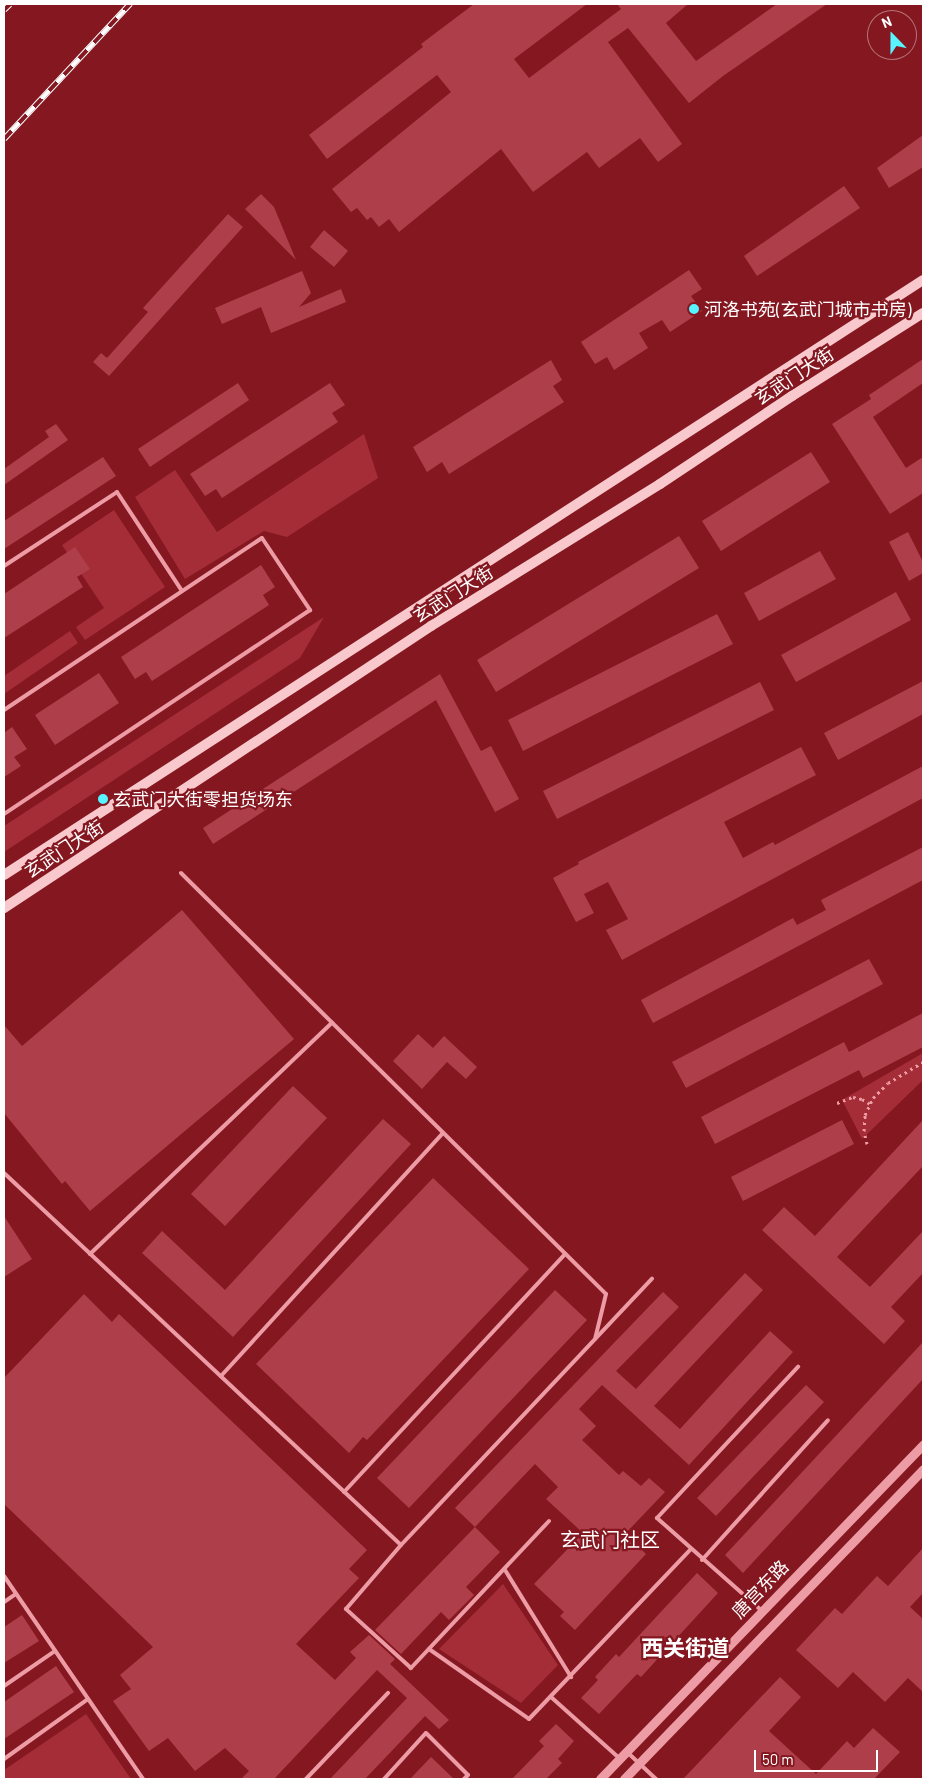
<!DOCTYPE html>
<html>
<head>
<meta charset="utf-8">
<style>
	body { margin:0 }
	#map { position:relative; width:927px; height:1783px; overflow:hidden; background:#841720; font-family:Barlow,"Noto Sans SC",sans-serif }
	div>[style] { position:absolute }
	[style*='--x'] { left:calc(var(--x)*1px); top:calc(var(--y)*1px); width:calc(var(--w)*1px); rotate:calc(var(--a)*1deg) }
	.green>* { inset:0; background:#a52d38 }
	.building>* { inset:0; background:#ae3f4a }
	.path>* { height:3px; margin-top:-1.5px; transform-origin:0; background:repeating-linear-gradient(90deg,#ed9ba4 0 2.5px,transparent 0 6.5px) }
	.service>* { height:4px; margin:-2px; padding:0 2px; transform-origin:2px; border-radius:2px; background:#ed9ba4 }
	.tertiary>* { height:9px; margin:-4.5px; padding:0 4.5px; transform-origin:4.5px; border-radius:4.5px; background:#ed9ba4 }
	.secondary>* { height:10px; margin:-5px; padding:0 5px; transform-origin:5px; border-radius:5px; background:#f9c8cc }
	.rail>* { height:5.5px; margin-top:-2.75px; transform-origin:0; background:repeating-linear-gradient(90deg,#841720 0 11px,#fff 0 22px); box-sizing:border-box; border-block:1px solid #fff }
	.dots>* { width:14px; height:14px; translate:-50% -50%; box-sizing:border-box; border:2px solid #841720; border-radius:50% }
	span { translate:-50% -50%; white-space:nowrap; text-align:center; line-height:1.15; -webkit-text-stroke:4.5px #841720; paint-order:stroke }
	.poi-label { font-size:18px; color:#fff }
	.left { translate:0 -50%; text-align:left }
	.street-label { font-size:18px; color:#fff }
	.quarter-label { font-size:20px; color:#fff }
	.district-label { font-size:22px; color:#fff; font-weight:700 }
	.frame { position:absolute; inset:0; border:5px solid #fff; pointer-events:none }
	.north { position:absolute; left:867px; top:10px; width:50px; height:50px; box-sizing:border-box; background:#841720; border:1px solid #b57479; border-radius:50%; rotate:338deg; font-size:14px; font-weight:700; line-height:20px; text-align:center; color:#fff }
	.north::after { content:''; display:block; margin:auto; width:18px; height:22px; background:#57f4ff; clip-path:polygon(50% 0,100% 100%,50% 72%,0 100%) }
	.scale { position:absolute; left:754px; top:1750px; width:124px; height:22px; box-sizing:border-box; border:2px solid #fff; border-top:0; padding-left:6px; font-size:15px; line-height:18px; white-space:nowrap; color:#fff; -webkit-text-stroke:4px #841720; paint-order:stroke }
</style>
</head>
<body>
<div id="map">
	<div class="green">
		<div style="clip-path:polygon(364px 434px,378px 478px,287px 537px,264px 531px,185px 579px,135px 497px,175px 470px,217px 532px)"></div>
		<div style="clip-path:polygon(114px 510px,165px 587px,85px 640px,76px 627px,104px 608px,62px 545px)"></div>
		<div style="clip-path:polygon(324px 617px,300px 658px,4px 852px,4px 826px)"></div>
		<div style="clip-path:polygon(70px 631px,78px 643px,4px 694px,4px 676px)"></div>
		<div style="clip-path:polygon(923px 1053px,923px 1080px,862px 1139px,842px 1100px)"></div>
		<div style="clip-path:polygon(503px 1584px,558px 1665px,521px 1703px,439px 1649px)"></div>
		<div style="clip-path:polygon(86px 1714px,131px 1779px,4px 1779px,4px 1770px)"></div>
	</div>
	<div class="building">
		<div style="clip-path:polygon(474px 4px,587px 4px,514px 59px,529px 78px,621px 9px,617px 4px,688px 4px,666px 23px,696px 61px,777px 4px,827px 4px,723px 76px,689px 103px,628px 28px,608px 42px,682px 144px,658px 162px,640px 138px,599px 168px,587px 152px,533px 192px,501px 149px,399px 232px,389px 219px,379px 227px,371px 217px,367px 220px,357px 208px,351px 212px,332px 189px,451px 92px,437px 75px,327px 159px,309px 135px,423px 47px,421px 44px)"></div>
		<div style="clip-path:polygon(923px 135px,923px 167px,889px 188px,877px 168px)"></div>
		<div style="clip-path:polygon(844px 186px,860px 208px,757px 276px,744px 256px)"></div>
		<div style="clip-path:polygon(261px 194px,274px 207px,296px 260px,245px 209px)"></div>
		<div style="clip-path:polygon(228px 214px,243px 227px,109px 376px,93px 362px,101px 353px,107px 358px,148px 312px,143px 308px)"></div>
		<div style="clip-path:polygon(324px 230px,348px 251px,334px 267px,310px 247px)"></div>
		<div style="clip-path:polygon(689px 270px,702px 289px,691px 296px,702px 311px,670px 332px,662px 320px,639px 333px,648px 348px,614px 370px,607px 357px,595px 364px,581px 342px)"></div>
		<div style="clip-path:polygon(302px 271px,311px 293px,299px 307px,341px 289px,346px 302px,271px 333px,261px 307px,222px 324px,215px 308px)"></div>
		<div style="clip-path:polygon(923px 359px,923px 383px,873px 417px,906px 468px,923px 457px,923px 493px,890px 514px,832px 424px,871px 399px,869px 395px)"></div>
		<div style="clip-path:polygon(551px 360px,562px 380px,553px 386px,564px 402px,449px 474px,442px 462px,427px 472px,413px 447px)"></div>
		<div style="clip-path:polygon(238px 383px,249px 400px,150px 467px,138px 449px)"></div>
		<div style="clip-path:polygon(330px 383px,345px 405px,332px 413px,338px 422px,222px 498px,216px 489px,205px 496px,190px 474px)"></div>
		<div style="clip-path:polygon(56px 424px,68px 440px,4px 485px,4px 469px,49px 437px,45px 431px)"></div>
		<div style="clip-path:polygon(811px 452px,830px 482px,721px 551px,702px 521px)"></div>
		<div style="clip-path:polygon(103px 457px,116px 476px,4px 549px,4px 521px)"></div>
		<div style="clip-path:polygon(908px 532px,923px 562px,923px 573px,909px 581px,889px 542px)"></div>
		<div style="clip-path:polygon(679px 536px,699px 568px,496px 692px,477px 660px)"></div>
		<div style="clip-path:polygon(75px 547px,90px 569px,77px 577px,83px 587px,4px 638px,4px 594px)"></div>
		<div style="clip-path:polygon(820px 551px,836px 579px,759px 621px,744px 593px)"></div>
		<div style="clip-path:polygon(261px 565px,275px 587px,263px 595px,269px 605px,152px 681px,146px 672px,135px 679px,121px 657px)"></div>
		<div style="clip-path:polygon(896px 592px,911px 620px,796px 682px,781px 655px)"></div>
		<div style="clip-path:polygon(717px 614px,733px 644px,523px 751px,508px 720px)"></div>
		<div style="clip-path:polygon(99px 673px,119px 703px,55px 745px,35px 715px)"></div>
		<div style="clip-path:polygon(440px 674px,481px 751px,491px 746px,519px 799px,495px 812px,436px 700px,213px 844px,203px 828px)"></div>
		<div style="clip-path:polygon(923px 681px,923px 714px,838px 760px,824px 733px)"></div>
		<div style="clip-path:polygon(760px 682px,774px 710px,557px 819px,543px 791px)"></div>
		<div style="clip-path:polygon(12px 727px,27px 749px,14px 757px,21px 766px,4px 777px,4px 733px)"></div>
		<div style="clip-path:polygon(801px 747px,816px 775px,724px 822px,743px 858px,773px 842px,775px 845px,923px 766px,923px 798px,622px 960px,606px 930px,628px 919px,608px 882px,584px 894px,594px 913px,576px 922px,553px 878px,579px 864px,578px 862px)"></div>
		<div style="clip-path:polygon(923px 847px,923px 880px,653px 1023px,641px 1000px,793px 918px,797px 925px,826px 910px,821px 900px)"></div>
		<div style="clip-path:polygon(182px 910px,294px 1039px,90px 1211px,65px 1181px,62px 1184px,4px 1113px,4px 1025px,22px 1046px)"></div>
		<div style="clip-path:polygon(869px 959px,883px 984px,686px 1088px,672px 1062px)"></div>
		<div style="clip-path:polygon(923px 1013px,923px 1047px,863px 1078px,859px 1070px,715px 1144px,701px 1117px,844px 1042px,849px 1052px)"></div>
		<div style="clip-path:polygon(418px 1034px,433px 1048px,444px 1036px,477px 1067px,466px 1079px,447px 1062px,422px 1089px,393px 1061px)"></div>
		<div style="clip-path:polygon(293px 1086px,327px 1118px,225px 1226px,191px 1194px)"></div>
		<div style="clip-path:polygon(383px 1119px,411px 1144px,233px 1337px,142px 1253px,162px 1231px,225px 1290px)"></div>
		<div style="clip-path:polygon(842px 1120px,854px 1144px,743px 1201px,731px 1177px)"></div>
		<div style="clip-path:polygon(923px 1120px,923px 1166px,837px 1257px,870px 1287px,923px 1231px,923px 1273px,891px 1307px,905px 1321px,884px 1344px,762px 1230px,784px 1207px,815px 1236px)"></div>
		<div style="clip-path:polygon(433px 1178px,529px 1269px,367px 1440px,363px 1437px,349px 1453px,256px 1364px)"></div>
		<div style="clip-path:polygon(4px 1216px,32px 1259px,4px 1277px)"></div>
		<div style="clip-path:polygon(745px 1273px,763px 1290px,654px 1406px,680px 1429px,770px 1331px,793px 1352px,689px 1465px,602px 1385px,579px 1409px,596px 1426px,582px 1440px,619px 1475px,623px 1471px,641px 1486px,649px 1478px,665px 1492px,625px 1534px,646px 1554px,575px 1630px,560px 1616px,564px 1612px,534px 1584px,583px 1533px,546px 1499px,558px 1487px,535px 1464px,475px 1527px,455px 1508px,663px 1292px,679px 1307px,616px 1371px,636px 1389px)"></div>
		<div style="clip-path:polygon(555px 1290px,587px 1320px,409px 1508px,377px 1478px)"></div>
		<div style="clip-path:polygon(84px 1294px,112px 1322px,119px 1314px,367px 1550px,349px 1569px,359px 1578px,296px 1644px,335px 1680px,356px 1658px,350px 1652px,369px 1635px,395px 1659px,390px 1664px,449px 1720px,439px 1729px,425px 1716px,365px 1779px,330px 1779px,407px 1698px,377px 1670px,274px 1779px,241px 1779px,249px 1771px,225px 1748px,195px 1771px,168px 1738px,149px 1751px,113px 1701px,131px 1689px,120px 1675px,153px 1647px,4px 1504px,4px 1378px)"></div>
		<div style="clip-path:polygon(923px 1342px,923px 1379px,743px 1573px,725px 1555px)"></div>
		<div style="clip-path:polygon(806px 1385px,824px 1402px,716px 1516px,697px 1498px)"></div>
		<div style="clip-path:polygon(475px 1527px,500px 1552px,466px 1587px,474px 1595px,449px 1620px,441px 1612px,401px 1654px,375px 1630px)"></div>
		<div style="clip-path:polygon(923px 1548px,923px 1593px,910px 1607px,923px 1619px,923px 1692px,908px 1678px,885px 1702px,853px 1672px,838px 1688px,796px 1650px,835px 1608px,842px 1614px,877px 1576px,888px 1586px)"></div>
		<div style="clip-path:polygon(697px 1573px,718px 1593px,641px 1677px,637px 1674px,599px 1714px,581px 1698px,598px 1680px,595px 1677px,616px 1654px,619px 1657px)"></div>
		<div style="clip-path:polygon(22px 1615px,39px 1641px,4px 1663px,4px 1627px)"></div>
		<div style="clip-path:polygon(56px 1666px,74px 1692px,4px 1739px,4px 1702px)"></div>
		<div style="clip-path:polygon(780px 1677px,801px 1697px,769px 1731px,816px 1774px,847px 1741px,854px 1748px,873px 1728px,900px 1752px,874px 1779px,683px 1779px)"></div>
		<div style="clip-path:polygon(556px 1724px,574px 1741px,558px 1759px,562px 1763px,546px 1779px,512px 1779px,544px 1746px,539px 1741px)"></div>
		<div style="clip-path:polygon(431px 1757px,454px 1779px,410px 1779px)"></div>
	</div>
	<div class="path">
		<div style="--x:837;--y:1103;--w:17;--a:-21"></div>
		<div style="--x:853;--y:1097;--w:9;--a:13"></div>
		<div style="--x:862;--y:1099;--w:9;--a:32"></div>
		<div style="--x:867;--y:1144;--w:13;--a:-103"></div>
		<div style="--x:864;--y:1131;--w:16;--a:-86"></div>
		<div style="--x:865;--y:1115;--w:19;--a:-65"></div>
		<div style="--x:873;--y:1098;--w:21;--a:-45"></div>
		<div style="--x:888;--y:1083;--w:41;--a:-31"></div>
	</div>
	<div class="service">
		<div style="--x:4;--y:566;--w:135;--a:-33.2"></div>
		<div style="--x:117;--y:492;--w:118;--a:56.7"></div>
		<div style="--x:4;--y:710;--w:310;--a:-33.7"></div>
		<div style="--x:262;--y:538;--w:87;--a:56.3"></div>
		<div style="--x:310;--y:610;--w:368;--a:146.3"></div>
		<div style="--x:181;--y:873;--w:598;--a:44.73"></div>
		<div style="--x:606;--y:1294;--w:46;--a:103.7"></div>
		<div style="--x:4;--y:1173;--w:544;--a:43.14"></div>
		<div style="--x:90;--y:1254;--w:335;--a:-43.7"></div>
		<div style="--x:221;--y:1376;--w:329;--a:-47.6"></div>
		<div style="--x:344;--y:1492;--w:325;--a:-47.1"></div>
		<div style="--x:549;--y:1521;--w:202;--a:133.2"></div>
		<div style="--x:411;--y:1668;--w:88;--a:-137.8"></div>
		<div style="--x:346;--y:1609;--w:84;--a:-49.3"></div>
		<div style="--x:401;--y:1545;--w:366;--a:-46.7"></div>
		<div style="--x:702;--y:1560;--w:188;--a:-48"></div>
		<div style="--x:505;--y:1570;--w:126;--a:58.3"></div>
		<div style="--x:4;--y:1576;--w:246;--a:55.6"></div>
		<div style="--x:4;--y:1602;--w:14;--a:-34"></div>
		<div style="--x:761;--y:1610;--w:139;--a:-138.5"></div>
		<div style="--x:657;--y:1518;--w:207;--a:-47"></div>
		<div style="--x:429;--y:1649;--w:122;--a:35"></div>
		<div style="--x:529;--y:1719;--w:235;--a:-46.4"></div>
		<div style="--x:4;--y:1686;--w:62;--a:-34.5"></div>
		<div style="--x:551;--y:1697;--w:93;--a:41.9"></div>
		<div style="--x:627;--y:1752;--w:40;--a:43"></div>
		<div style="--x:4;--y:1759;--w:103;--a:-35.5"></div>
		<div style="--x:306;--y:1779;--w:119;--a:-46.4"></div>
		<div style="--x:384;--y:1779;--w:62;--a:-47.6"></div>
		<div style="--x:426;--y:1733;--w:59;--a:45"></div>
		<div style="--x:468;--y:1775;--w:6;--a:135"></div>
	</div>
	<div class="tertiary">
		<div style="--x:600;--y:1779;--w:465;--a:-46"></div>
		<div style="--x:624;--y:1779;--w:431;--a:-46"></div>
	</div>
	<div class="secondary">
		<div style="--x:4;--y:875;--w:1095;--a:-32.92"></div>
		<div style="--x:4;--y:908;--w:512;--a:-33.44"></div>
		<div style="--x:431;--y:626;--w:269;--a:-31.8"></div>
		<div style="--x:660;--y:484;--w:159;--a:-33.7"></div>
		<div style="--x:792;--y:396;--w:155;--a:-32.4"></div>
	</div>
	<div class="rail">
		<div style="--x:4;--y:10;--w:8;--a:-45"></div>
		<div style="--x:4;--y:139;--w:185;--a:-47"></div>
	</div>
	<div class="dots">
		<div style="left:694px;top:309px;background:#57f4ff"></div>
		<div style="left:103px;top:799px;background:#57f4ff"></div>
	</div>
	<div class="poi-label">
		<span class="left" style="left:704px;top:309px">河洛书苑(玄武门城市书房)</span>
		<span class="left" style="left:113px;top:799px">玄武门大街零担货场东</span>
	</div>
	<div class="street-label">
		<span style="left:794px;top:376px;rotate:-33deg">玄武门大街</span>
		<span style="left:453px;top:594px;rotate:-32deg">玄武门大街</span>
		<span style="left:64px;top:849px;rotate:-33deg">玄武门大街</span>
		<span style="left:760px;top:1589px;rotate:-46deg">唐宫东路</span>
	</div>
	<div class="quarter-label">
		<span style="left:610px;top:1539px">玄武门社区</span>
	</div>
	<div class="district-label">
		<span style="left:685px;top:1648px">西关街道</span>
	</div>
	<div class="frame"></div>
	<div class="north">N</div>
	<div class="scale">50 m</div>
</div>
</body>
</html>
